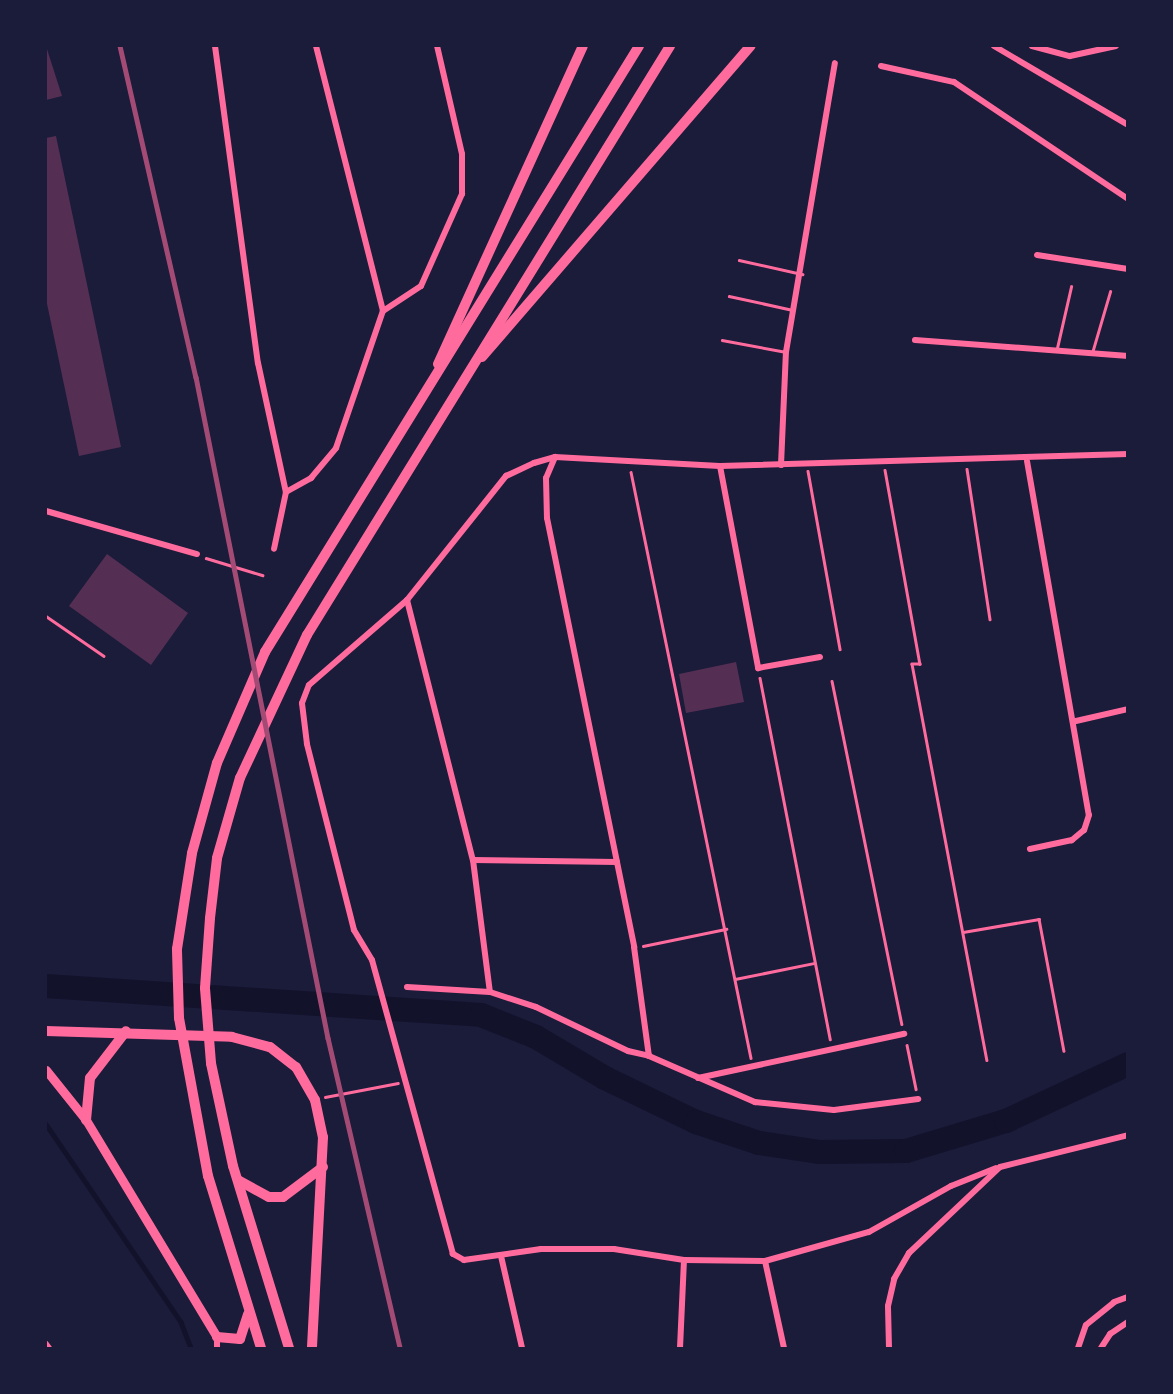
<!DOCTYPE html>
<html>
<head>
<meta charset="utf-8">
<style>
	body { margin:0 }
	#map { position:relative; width:1173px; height:1394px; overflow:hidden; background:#1b1b3a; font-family:"PT Sans Narrow",sans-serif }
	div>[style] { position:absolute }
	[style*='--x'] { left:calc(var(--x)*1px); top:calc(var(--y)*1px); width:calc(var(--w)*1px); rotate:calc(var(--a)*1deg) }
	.stream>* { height:4.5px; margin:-2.25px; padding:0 2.25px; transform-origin:2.25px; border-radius:2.25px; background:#12122b }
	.river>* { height:24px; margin:-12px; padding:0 12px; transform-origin:12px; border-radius:12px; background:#12122b }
	.building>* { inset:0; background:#542f53 }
	.path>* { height:2.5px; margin:-1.25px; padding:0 1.25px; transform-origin:1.25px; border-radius:1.25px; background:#ff6b9d }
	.service>* { height:2.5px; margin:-1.25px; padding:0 1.25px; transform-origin:1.25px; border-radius:1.25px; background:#ff6b9d }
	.minor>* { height:6px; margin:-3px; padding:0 3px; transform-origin:3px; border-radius:3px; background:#ff6b9d }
	.secondary>* { height:9px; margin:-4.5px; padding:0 4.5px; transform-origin:4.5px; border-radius:4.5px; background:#ff6b9d }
	.primary>* { height:10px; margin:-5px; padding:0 5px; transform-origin:5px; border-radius:5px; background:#ff6b9d }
	.rail>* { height:4.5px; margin:-2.25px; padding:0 2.25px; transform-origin:2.25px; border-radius:2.25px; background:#a44b75 }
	span { translate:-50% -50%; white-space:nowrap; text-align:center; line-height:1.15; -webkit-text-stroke:7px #1b1b3a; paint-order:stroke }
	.frame { position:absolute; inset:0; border:47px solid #1b1b3a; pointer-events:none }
</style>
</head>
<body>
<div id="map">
	<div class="stream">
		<div style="--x:46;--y:1124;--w:240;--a:55.7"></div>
		<div style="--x:181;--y:1322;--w:28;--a:69"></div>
	</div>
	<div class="river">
		<div style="--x:46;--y:986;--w:436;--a:3.8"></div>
		<div style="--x:481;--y:1015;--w:59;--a:21.8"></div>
		<div style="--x:536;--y:1037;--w:80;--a:30.7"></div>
		<div style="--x:605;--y:1078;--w:101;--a:25.8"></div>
		<div style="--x:696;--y:1122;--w:66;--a:18.4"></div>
		<div style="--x:759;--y:1143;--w:62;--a:8.4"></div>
		<div style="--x:820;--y:1152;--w:86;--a:-0.7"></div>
		<div style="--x:906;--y:1151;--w:104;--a:-16.7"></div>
		<div style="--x:1006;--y:1121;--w:135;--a:-25"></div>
	</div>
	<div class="building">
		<div style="clip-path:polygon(46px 46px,62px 96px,46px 100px)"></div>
		<div style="clip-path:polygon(56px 136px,121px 447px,79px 456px,46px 299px,46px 138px)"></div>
		<div style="clip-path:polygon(107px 554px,188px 613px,151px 665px,69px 606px)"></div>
		<div style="clip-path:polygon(736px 662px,744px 702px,686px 713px,679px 674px)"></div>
	</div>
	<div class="path">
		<div style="--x:967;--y:469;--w:152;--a:81.3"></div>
		<div style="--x:885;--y:470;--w:197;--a:79.8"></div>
		<div style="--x:920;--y:664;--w:8;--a:180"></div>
		<div style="--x:912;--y:664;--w:403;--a:79.3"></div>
		<div style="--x:808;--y:471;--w:181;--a:79.8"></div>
		<div style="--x:631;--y:472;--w:598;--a:78.43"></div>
		<div style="--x:206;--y:558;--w:59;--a:16.9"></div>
		<div style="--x:760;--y:678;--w:368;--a:79"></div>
		<div style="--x:832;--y:681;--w:350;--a:78.5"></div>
		<div style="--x:963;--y:932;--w:77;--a:-9.7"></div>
		<div style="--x:1039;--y:919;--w:134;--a:79.3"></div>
		<div style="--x:643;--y:946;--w:85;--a:-11.6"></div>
		<div style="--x:735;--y:979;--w:81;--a:-11.4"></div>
		<div style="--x:907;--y:1045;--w:45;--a:78.4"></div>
		<div style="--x:325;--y:1097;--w:74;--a:-10.9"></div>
	</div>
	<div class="service">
		<div style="--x:739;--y:260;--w:65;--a:12.5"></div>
		<div style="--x:729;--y:296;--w:66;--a:12.3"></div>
		<div style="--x:722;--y:340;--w:65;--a:10.6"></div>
		<div style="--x:1057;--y:348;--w:63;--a:-77.1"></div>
		<div style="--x:1092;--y:353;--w:64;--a:-73.6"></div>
		<div style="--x:46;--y:616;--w:70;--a:34.6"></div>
	</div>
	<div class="minor">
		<div style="--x:215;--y:46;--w:320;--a:82.3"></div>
		<div style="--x:258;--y:363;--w:132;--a:77.8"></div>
		<div style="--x:286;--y:492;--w:58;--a:101.9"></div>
		<div style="--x:316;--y:46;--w:273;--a:75.8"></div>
		<div style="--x:994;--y:46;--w:156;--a:30.5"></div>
		<div style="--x:1032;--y:46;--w:39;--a:15"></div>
		<div style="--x:1070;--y:56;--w:47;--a:-12.3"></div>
		<div style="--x:881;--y:66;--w:75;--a:12.4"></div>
		<div style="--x:954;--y:82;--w:210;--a:33.9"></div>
		<div style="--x:1037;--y:255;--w:92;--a:8.7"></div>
		<div style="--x:915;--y:340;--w:214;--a:4.3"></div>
		<div style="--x:555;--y:457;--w:23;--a:113"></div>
		<div style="--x:546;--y:478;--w:40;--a:88.6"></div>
		<div style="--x:547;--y:518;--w:438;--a:78.5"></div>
		<div style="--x:634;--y:947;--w:110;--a:82.2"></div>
		<div style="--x:649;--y:1056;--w:116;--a:23.5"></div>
		<div style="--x:755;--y:1102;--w:79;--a:5.8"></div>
		<div style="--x:834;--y:1110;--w:85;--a:-7.5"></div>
		<div style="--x:1027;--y:461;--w:359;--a:80.1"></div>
		<div style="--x:1089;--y:815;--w:16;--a:108"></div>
		<div style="--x:1084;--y:830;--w:16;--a:140"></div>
		<div style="--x:1072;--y:840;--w:43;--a:167.9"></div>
		<div style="--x:781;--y:465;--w:113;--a:-87.5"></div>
		<div style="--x:786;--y:352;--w:293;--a:-80.4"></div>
		<div style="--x:720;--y:466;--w:206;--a:79.3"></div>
		<div style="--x:758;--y:668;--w:63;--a:-10.1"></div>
		<div style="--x:286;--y:492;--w:29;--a:-29"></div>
		<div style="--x:311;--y:478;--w:39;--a:-50"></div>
		<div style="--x:336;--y:448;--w:145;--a:-71.1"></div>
		<div style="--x:383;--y:311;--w:45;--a:-33.3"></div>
		<div style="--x:421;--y:286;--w:101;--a:-66"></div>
		<div style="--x:462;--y:194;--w:40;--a:-90"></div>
		<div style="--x:462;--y:154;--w:111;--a:-103"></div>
		<div style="--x:46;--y:511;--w:157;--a:15.9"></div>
		<div style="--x:407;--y:600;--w:268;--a:75.8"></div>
		<div style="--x:473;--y:860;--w:133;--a:82.7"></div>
		<div style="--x:1076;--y:721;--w:53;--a:-13"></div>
		<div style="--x:473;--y:860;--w:144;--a:0.8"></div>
		<div style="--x:407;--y:987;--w:83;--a:3.4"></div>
		<div style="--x:490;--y:992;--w:48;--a:18.1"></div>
		<div style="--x:536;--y:1007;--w:102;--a:25.6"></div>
		<div style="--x:628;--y:1051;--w:22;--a:13"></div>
		<div style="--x:698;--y:1078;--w:211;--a:-12.1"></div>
		<div style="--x:501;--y:1256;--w:94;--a:77.1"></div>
		<div style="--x:765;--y:1261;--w:108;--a:-15.6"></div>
		<div style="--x:869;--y:1232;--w:94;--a:-29.3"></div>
		<div style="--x:951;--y:1186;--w:48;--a:-21.8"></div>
		<div style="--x:217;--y:1337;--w:11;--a:90"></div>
		<div style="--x:46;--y:1344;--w:5;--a:53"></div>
		<div style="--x:680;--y:1348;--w:88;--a:-87.4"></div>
		<div style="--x:784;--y:1348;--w:89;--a:-102.3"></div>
		<div style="--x:765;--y:1261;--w:81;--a:-179.3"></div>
		<div style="--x:684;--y:1260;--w:71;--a:-171.1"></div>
		<div style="--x:614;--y:1249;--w:73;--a:180"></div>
		<div style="--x:541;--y:1249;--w:78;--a:171.9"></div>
		<div style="--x:464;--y:1260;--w:13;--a:-151"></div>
		<div style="--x:453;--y:1254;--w:305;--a:-105.4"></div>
		<div style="--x:372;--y:960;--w:35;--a:-121"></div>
		<div style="--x:354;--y:930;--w:192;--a:-104.2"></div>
		<div style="--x:307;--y:744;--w:41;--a:-97"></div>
		<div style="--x:302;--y:703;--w:19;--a:-69"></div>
		<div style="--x:309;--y:685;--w:130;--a:-40.9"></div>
		<div style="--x:407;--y:600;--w:159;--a:-51.4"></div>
		<div style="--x:506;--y:476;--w:31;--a:-25"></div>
		<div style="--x:534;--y:463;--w:22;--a:-16"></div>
		<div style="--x:555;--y:457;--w:165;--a:3.1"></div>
		<div style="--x:720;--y:466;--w:408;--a:-1.7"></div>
		<div style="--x:889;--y:1348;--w:42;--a:-91.4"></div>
		<div style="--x:888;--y:1306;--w:28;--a:-77"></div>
		<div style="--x:894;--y:1279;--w:30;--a:-60"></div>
		<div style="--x:909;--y:1253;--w:125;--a:-43.4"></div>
		<div style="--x:1000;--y:1167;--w:132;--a:-14"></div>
		<div style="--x:1078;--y:1348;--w:24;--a:-71"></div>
		<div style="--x:1086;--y:1325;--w:36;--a:-39"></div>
		<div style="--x:1114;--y:1302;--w:15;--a:-20"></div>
		<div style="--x:1101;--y:1348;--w:17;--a:-57"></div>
		<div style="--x:1110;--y:1334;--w:22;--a:-34"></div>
	</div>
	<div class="secondary">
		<div style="--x:46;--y:1070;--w:64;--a:51.3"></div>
		<div style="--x:86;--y:1120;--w:253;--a:58.9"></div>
	</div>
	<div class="primary">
		<div style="--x:482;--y:357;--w:411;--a:-49.2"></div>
		<div style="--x:438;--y:364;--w:349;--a:-65.5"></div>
		<div style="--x:46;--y:1031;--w:186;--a:1.8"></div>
		<div style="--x:232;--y:1037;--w:39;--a:15"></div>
		<div style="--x:270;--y:1047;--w:33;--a:38"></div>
		<div style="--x:296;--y:1067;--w:38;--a:60"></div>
		<div style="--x:315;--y:1100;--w:38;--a:78"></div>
		<div style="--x:323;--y:1137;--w:211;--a:93"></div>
		<div style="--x:86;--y:1120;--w:42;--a:-84.6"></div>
		<div style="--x:90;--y:1078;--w:59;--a:-52.5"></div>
		<div style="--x:238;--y:1180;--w:35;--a:29"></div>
		<div style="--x:269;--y:1197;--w:14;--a:0"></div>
		<div style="--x:283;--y:1197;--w:50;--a:-36.9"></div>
		<div style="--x:217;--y:1337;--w:23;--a:5"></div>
		<div style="--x:240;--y:1339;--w:26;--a:-72"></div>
		<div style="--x:261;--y:1348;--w:180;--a:-107.1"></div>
		<div style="--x:208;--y:1176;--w:161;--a:-100.4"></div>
		<div style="--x:179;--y:1018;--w:69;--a:-91.7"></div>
		<div style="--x:177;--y:949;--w:97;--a:-81.1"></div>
		<div style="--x:192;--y:853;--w:93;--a:-74.5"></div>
		<div style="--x:217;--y:763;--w:121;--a:-66.6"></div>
		<div style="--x:265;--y:652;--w:712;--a:-58.32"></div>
		<div style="--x:289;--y:1348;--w:190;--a:-107.1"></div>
		<div style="--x:233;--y:1166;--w:105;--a:-102.1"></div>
		<div style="--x:211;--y:1063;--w:75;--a:-94.6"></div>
		<div style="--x:205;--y:988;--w:70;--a:-85.9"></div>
		<div style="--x:210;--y:918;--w:60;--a:-83.3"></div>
		<div style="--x:217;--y:858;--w:83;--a:-74"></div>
		<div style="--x:240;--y:778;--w:158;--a:-64.9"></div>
		<div style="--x:307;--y:635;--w:692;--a:-58.35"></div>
	</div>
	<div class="rail">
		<div style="--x:120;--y:46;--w:340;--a:77.1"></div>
		<div style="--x:196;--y:377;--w:674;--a:78.71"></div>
		<div style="--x:328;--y:1038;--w:318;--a:76.9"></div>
	</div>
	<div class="frame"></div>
</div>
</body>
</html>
